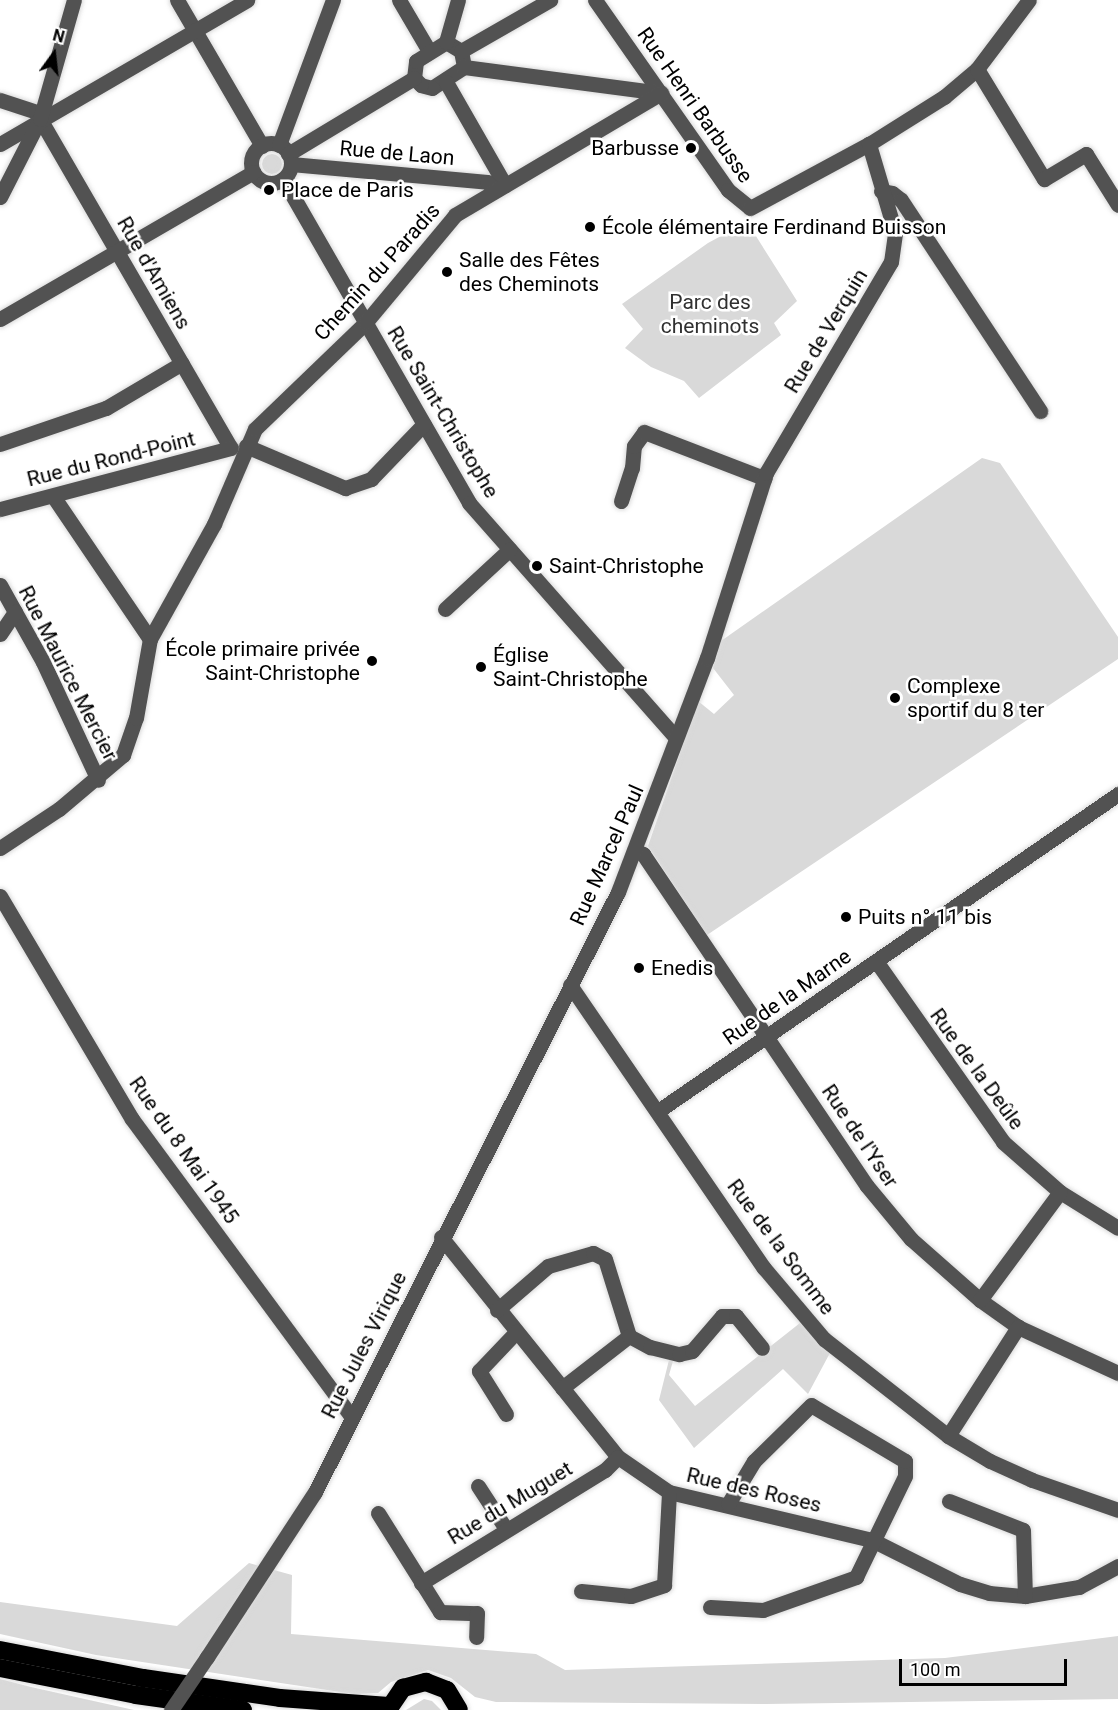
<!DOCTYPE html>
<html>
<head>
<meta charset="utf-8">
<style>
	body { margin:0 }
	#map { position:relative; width:1118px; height:1710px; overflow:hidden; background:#fff; font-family:Roboto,sans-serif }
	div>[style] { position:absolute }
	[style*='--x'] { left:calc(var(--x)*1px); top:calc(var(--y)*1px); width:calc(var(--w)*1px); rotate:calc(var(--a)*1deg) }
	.green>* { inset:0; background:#d9d9d9 }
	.round { border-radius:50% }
	.roads { filter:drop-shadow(0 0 2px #dbdbdb) drop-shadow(0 0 2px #dbdbdb) }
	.minor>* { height:15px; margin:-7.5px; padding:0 7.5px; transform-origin:7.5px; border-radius:7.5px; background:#525252 }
	.minor>.ring { margin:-7.5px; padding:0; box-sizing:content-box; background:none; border:15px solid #525252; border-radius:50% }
	.highway>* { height:18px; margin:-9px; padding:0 9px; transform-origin:9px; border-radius:9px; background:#000 }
	.minor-bridge>* { height:15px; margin:-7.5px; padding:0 7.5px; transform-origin:7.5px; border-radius:7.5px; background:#525252 }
	.dots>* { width:16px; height:16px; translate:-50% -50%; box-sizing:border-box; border:3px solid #fff; border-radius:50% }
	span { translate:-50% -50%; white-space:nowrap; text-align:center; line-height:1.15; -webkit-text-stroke:5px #fff; paint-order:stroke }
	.street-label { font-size:21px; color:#000 }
	.poi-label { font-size:21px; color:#000 }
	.right { translate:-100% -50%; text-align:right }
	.left { translate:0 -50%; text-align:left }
	.park-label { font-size:21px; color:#303030 }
	.north { position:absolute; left:24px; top:24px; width:60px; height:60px; -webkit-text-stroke:4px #fff; paint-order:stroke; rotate:15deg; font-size:16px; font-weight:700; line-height:24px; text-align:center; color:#000 }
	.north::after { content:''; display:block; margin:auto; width:21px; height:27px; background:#000; clip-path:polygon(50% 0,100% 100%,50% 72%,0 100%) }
	.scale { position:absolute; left:899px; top:1659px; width:168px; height:27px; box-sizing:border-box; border:3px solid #000; border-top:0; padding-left:8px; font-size:18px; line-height:21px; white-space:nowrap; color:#000; -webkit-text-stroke:4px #fff; paint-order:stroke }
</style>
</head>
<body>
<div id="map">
	<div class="green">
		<div class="round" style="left:262px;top:154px;width:20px;height:20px"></div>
		<div style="clip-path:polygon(747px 222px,797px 301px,774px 323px,781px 335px,699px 398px,684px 381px,651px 367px,625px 348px,643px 329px,622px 304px,708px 243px)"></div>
		<div style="clip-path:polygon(982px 458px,1000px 463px,1118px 637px,1118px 659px,707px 935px,648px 846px,698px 701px,714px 714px,734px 695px,713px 668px,721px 641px)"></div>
		<div style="clip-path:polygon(800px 1323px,831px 1351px,808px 1394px,783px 1369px,694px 1448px,659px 1400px,669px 1360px,673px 1361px,669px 1375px,695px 1406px)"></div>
		<div style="clip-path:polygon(249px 1563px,292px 1575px,291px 1634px,536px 1654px,565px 1670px,945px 1658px,1118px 1636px,1118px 1699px,766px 1704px,496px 1702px,475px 1697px,451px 1678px,428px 1670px,391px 1682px,378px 1693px,354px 1694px,96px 1655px,0 1634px,0 1602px,177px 1626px)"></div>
		<div style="clip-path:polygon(0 1679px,31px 1687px,134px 1710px,0 1710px)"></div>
		<div style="clip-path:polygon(424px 1699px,432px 1701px,441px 1710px,406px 1710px)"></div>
	</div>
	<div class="roads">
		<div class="minor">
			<div style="--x:177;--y:0;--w:169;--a:59.8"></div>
			<div style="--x:399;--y:0;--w:59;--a:59.5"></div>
			<div style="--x:595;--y:0;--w:232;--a:55"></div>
			<div style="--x:728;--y:190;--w:28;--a:39"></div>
			<div style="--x:750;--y:208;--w:135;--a:-28.3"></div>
			<div style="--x:869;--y:144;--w:89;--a:-32.1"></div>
			<div style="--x:944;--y:97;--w:43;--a:-40.3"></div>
			<div style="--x:977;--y:69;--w:86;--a:-53"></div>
			<div style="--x:446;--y:42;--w:17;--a:31"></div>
			<div style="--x:461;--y:51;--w:16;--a:79"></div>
			<div style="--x:464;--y:67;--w:38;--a:147"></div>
			<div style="--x:432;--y:88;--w:11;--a:-165"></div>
			<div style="--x:421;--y:85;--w:10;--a:-135"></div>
			<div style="--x:414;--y:78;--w:17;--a:-83"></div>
			<div style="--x:416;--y:61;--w:36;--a:-32"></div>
			<div style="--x:446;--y:42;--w:44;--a:-74.1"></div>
			<div style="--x:461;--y:51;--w:103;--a:-29.8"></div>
			<div style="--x:464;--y:67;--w:199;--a:7.5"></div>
			<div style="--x:977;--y:69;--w:129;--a:58.7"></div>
			<div style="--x:1044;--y:179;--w:49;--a:-30.8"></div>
			<div style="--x:1086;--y:154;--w:60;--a:57.9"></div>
			<div style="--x:446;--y:82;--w:119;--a:60.2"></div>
			<div style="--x:0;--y:100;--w:38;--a:18"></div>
			<div style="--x:36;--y:112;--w:388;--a:59.9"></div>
			<div class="ring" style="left:251px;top:143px;width:25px;height:25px"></div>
			<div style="--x:0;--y:144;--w:286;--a:-30.2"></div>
			<div style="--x:279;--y:145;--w:155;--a:-69.6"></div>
			<div style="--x:288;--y:154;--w:147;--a:-31.1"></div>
			<div style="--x:291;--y:164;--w:197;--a:5.2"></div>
			<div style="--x:487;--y:182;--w:12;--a:42"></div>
			<div style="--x:283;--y:179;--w:374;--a:60.1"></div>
			<div style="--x:469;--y:503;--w:313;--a:48.6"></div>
			<div style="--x:881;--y:191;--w:11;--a:10"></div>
			<div style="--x:892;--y:193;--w:11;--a:38"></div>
			<div style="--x:901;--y:200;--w:253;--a:56.6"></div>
			<div style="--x:0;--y:197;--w:88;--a:-62.9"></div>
			<div style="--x:40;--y:119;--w:124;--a:-74.1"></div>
			<div style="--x:0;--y:319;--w:293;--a:-30.1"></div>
			<div style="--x:0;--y:444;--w:112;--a:-18.8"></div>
			<div style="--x:106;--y:408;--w:88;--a:-30.6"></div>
			<div style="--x:246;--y:446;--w:108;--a:23"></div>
			<div style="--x:345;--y:488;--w:28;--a:-19"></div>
			<div style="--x:371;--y:479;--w:76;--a:-46.1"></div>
			<div style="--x:53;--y:496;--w:173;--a:55.9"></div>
			<div style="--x:621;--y:501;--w:35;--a:-72"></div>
			<div style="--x:632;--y:468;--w:22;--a:-85"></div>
			<div style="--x:634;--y:446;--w:17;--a:-54"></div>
			<div style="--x:644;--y:432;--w:129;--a:21"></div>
			<div style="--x:0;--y:509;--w:239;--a:-14.8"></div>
			<div style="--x:0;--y:585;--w:88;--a:60.8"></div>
			<div style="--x:43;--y:662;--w:130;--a:65"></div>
			<div style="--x:445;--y:609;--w:88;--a:-42.7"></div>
			<div style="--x:0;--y:634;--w:27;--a:-56"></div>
			<div style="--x:0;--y:848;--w:71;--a:-33.5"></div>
			<div style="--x:59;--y:809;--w:84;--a:-40.2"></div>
			<div style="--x:123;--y:755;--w:39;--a:-71"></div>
			<div style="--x:136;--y:718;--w:80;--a:-80"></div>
			<div style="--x:150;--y:639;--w:132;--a:-60.9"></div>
			<div style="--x:214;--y:524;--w:103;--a:-66.7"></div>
			<div style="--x:255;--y:429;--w:154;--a:-43.9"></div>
			<div style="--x:366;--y:322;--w:139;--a:-50.2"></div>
			<div style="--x:455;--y:215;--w:239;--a:-30.6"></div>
			<div style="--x:636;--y:851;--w:8;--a:23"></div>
			<div style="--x:643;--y:854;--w:400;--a:56"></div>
			<div style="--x:867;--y:1186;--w:69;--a:50.3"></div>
			<div style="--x:911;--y:1239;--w:92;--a:41.5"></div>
			<div style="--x:980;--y:1300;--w:47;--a:35.4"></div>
			<div style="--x:1018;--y:1327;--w:110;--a:24.7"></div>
			<div style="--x:0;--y:896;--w:259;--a:59.4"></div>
			<div style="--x:132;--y:1119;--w:370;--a:53.6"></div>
			<div style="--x:876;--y:961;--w:221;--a:54.9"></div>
			<div style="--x:1003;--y:1142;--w:76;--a:41.3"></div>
			<div style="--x:1060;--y:1192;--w:68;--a:31.8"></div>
			<div style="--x:570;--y:985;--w:343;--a:55.6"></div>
			<div style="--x:764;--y:1268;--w:93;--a:49.8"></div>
			<div style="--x:824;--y:1339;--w:157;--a:38"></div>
			<div style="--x:948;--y:1436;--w:49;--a:30.8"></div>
			<div style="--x:990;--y:1461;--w:46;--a:24.3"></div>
			<div style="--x:1032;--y:1480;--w:91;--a:19.2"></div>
			<div style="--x:658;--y:1111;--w:559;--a:-34.57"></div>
			<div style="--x:441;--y:1237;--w:282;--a:51.2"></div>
			<div style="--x:618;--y:1457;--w:62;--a:34.5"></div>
			<div style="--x:669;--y:1492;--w:209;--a:13.3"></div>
			<div style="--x:872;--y:1540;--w:98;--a:26.6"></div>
			<div style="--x:960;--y:1584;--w:30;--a:17"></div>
			<div style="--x:989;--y:1593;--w:36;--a:5"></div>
			<div style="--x:1025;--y:1596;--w:55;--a:-9.5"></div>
			<div style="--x:1079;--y:1587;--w:44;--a:-28.3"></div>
			<div style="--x:980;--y:1300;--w:134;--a:-53.5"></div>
			<div style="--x:497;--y:1310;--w:67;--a:-40.8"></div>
			<div style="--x:548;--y:1266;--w:47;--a:-16.1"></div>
			<div style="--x:593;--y:1253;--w:13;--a:27"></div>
			<div style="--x:605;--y:1259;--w:81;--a:72.7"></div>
			<div style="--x:562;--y:1388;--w:85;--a:-37.8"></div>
			<div style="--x:629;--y:1336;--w:24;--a:28"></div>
			<div style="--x:650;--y:1347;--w:30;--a:14"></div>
			<div style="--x:679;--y:1354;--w:13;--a:-13"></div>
			<div style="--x:692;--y:1351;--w:46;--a:-49.4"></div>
			<div style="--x:722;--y:1316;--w:14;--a:0"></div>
			<div style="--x:736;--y:1316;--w:41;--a:50.9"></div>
			<div style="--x:506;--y:1414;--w:51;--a:-122.1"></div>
			<div style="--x:479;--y:1371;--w:54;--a:-46.5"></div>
			<div style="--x:948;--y:1436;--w:130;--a:-57.3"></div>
			<div style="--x:478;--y:1486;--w:51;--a:56.9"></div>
			<div style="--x:949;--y:1501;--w:79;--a:21.4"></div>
			<div style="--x:1023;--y:1530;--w:66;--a:88.3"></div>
			<div style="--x:378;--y:1513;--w:117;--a:57.9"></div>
			<div style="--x:440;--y:1612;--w:37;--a:2"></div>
			<div style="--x:477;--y:1613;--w:24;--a:92"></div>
			<div style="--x:421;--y:1583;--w:216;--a:-31.6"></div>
			<div style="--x:605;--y:1470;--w:18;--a:-45"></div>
			<div style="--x:581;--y:1591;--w:50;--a:5.7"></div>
			<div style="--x:631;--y:1596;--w:35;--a:-18"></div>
			<div style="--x:664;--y:1585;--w:93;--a:-86.9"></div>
			<div style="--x:710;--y:1607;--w:53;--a:3.2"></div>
			<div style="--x:763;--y:1610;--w:99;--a:-19.5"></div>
			<div style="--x:856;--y:1577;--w:112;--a:-64.1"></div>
			<div style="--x:905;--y:1476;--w:15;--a:-90"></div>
			<div style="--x:905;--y:1461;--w:109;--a:-149.2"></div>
			<div style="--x:811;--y:1405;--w:80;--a:135.5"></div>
			<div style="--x:754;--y:1461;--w:50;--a:121.2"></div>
			<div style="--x:207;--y:1657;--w:197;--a:-56.8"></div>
			<div style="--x:315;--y:1492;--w:672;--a:-63.21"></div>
			<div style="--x:618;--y:892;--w:250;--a:-69.2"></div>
			<div style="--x:707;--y:658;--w:194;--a:-72.3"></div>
			<div style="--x:766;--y:473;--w:245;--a:-59.4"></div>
			<div style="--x:891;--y:262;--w:30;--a:-82"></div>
			<div style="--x:895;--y:232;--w:92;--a:-106.5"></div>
		</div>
		<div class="highway">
			<div style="--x:0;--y:1650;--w:146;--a:11.1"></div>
			<div style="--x:143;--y:1678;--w:138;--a:8.3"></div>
			<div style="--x:280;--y:1698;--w:109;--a:4.2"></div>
			<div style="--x:0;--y:1668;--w:139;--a:11.2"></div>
			<div style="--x:136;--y:1695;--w:108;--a:8"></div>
			<div style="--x:388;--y:1710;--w:27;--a:-56"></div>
			<div style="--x:403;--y:1688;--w:24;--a:-15"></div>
			<div style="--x:426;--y:1682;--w:22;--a:21"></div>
			<div style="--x:447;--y:1690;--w:23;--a:59"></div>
		</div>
	</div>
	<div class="minor-bridge">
		<div style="--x:171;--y:1710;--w:64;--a:-55.8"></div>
	</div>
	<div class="dots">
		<div style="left:691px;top:148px;background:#000"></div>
		<div style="left:269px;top:190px;background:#000"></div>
		<div style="left:590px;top:227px;background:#000"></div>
		<div style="left:447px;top:272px;background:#000"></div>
		<div style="left:537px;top:566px;background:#000"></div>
		<div style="left:372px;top:661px;background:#000"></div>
		<div style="left:481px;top:667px;background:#000"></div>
		<div style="left:895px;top:698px;background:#000"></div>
		<div style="left:846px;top:917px;background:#000"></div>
		<div style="left:639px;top:968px;background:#000"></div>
	</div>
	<div class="street-label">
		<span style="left:695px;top:105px;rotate:55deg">Rue Henri Barbusse</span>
		<span style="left:397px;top:153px;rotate:5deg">Rue de Laon</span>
		<span style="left:377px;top:272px;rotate:-48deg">Chemin du Paradis</span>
		<span style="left:154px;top:273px;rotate:60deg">Rue d'Amiens</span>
		<span style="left:826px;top:331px;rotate:-59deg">Rue de Verquin</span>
		<span style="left:443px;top:412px;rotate:59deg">Rue Saint-Christophe</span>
		<span style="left:111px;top:459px;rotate:-14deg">Rue du Rond-Point</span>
		<span style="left:68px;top:673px;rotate:63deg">Rue Maurice Mercier</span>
		<span style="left:607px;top:855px;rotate:-66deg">Rue Marcel Paul</span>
		<span style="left:787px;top:997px;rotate:-35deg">Rue de la Marne</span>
		<span style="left:977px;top:1069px;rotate:54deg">Rue de la Deûle</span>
		<span style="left:860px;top:1136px;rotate:56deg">Rue de l'Yser</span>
		<span style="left:184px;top:1150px;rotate:55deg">Rue du 8 Mai 1945</span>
		<span style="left:781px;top:1247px;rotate:53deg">Rue de la Somme</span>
		<span style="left:364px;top:1345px;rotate:-63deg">Rue Jules Virique</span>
		<span style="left:754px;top:1490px;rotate:13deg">Rue des Roses</span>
		<span style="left:510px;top:1503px;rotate:-31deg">Rue du Muguet</span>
	</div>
	<div class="poi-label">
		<span class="right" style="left:679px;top:148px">Barbusse</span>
		<span class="left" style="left:281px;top:190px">Place de Paris</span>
		<span class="left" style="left:602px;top:227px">École élémentaire Ferdinand Buisson</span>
		<span class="left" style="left:459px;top:272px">Salle des Fêtes<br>des Cheminots</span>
		<span class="left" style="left:549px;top:566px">Saint-Christophe</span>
		<span class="right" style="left:360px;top:661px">École primaire privée<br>Saint-Christophe</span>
		<span class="left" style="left:493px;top:667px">Église<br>Saint-Christophe</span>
		<span class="left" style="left:907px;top:698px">Complexe<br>sportif du 8 ter</span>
		<span class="left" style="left:858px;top:917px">Puits n° 11 bis</span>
		<span class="left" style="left:651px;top:968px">Enedis</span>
	</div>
	<div class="park-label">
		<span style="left:710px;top:314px">Parc des<br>cheminots</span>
	</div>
	<div class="north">N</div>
	<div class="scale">100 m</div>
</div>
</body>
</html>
